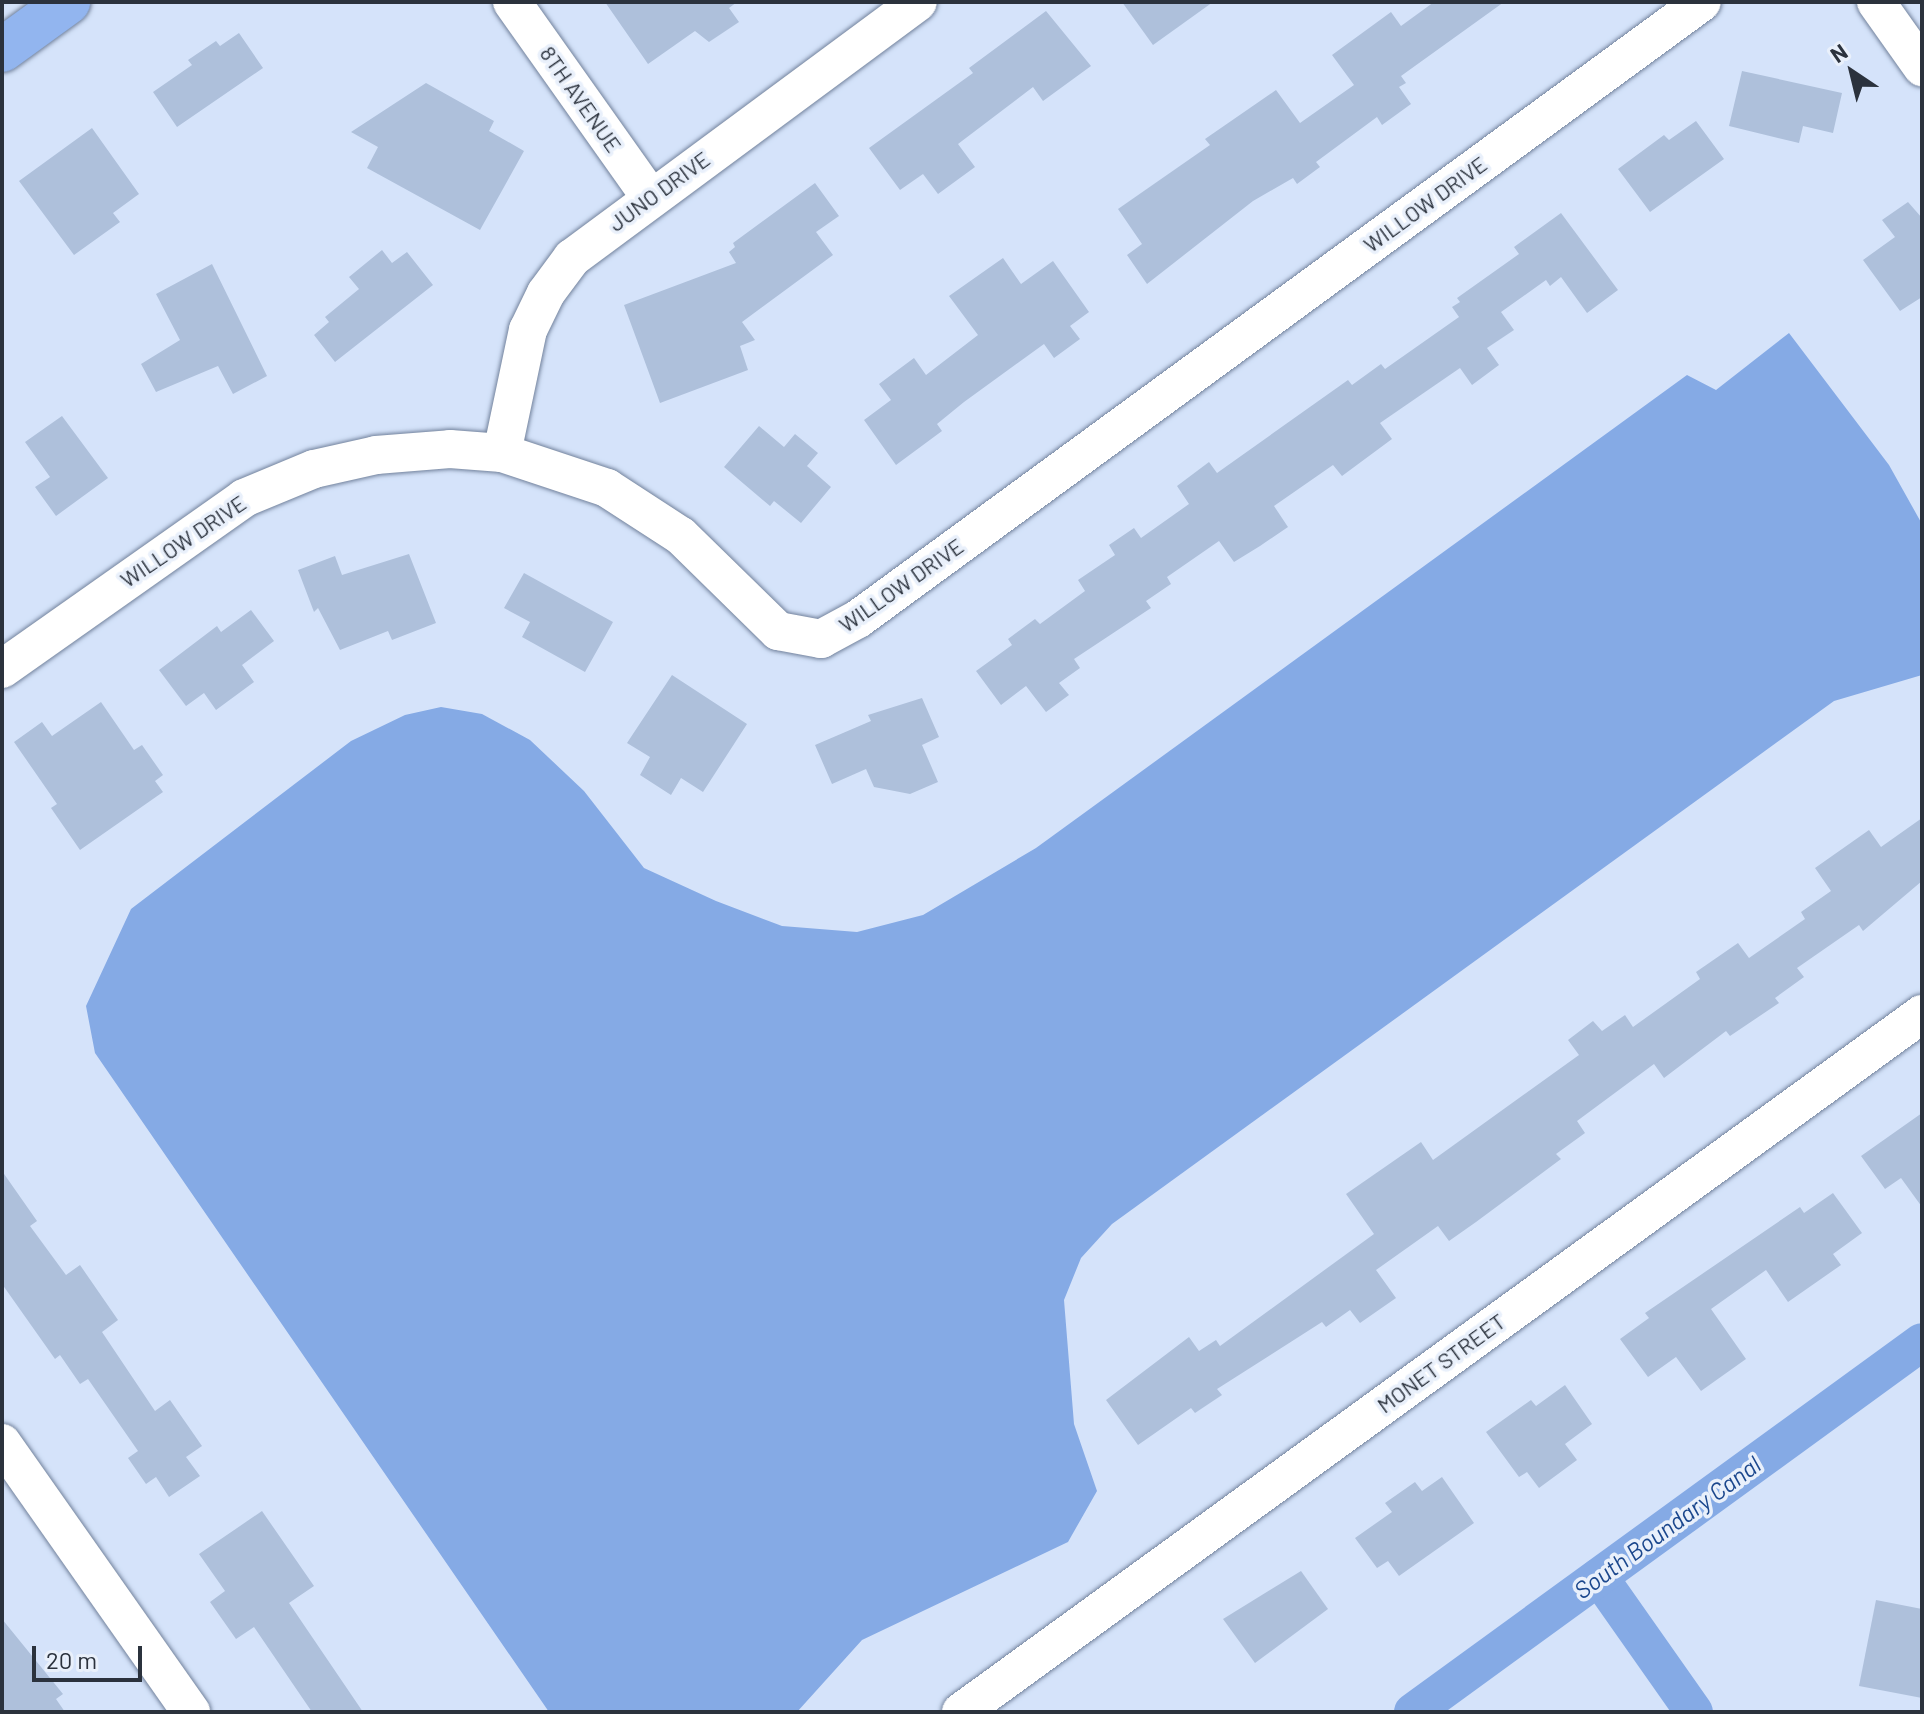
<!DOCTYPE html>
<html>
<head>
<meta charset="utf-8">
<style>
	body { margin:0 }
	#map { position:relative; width:1924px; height:1714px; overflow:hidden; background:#d5e3fa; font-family:Barlow,sans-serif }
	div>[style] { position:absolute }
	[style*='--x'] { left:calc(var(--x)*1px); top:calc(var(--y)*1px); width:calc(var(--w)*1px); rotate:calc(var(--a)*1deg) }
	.water>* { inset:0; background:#85aae5 }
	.canal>* { height:38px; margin:-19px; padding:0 19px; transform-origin:19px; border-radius:19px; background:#85aae5 }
	.building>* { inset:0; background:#aec0db }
	.roads { filter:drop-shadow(0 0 2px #72829c) drop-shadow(0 0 2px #72829c) }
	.minor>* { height:38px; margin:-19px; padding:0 19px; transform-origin:19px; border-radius:19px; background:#fff }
	.major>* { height:44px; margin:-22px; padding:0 22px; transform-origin:22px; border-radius:22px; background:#92b5ef }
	span { translate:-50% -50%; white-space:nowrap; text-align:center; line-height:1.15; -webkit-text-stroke:7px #e9f0fb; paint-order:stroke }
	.street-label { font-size:22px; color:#2b323d }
	.water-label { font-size:24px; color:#1b478d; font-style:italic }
	.frame { position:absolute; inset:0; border:4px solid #2b323d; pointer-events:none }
	.north { position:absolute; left:1812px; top:32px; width:80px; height:80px; -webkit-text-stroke:6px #e9f0fb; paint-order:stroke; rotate:325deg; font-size:22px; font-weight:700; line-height:32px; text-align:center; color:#2b323d }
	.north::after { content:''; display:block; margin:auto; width:28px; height:36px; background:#2b323d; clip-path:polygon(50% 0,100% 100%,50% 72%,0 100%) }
	.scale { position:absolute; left:32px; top:1646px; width:110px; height:36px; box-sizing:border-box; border:4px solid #2b323d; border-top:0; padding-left:10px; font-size:24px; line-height:28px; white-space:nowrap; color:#2b323d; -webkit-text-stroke:6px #e9f0fb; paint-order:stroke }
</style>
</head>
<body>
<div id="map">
	<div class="water">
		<div style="clip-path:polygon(1789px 333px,1889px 465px,1922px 524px,1922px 675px,1834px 701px,1112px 1224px,1081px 1258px,1064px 1300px,1074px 1424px,1097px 1491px,1068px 1542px,862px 1640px,797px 1712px,549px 1712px,95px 1053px,86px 1006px,131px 909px,351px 741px,405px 715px,441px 707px,482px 714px,530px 740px,584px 791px,644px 868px,716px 901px,782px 926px,857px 932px,923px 915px,1036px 848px,1687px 375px,1716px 390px)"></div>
	</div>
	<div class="canal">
		<div style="--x:1599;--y:1577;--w:165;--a:54.9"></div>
		<div style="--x:1413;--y:1712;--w:629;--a:-36.01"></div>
	</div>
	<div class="building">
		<div style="clip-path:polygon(605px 2px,737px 2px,729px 8px,739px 22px,709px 42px,695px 31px,648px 64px)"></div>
		<div style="clip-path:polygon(1122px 2px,1213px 2px,1153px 45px)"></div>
		<div style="clip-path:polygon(1434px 2px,1504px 2px,1401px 76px,1406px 83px,1399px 87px,1411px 104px,1382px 125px,1377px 117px,1316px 162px,1320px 167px,1297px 184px,1293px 178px,1253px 201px,1147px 284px,1127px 255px,1142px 244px,1118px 209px,1210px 145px,1205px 139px,1276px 90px,1300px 123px,1354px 85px,1332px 55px,1391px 12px,1401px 26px)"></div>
		<div style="clip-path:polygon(1046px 11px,1091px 66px,1043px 101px,1033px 87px,958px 144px,975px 167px,938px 194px,923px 174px,900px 190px,869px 148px,973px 73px,969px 68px)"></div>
		<div style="clip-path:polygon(239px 33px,263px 68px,177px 127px,153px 92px,192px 65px,188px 60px,216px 41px,220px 46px)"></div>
		<div style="clip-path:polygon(1742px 71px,1842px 93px,1833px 133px,1803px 126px,1799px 143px,1729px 126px)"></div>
		<div style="clip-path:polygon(426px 83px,494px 121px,489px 131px,524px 151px,480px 230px,367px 168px,378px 147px,351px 132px)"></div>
		<div style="clip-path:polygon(1696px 121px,1724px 159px,1650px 212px,1618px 169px,1664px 135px,1669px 140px)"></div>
		<div style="clip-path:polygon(92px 128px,139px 194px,113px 213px,120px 222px,74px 255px,19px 181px)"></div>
		<div style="clip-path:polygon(815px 183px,839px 216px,816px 232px,833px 255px,742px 322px,755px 340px,740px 346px,748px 370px,660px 403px,624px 305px,736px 263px,729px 252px,735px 247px,733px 243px)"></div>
		<div style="clip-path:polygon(1908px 202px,1922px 218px,1922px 297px,1900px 311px,1863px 260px,1895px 237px,1882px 220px)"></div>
		<div style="clip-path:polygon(1561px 213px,1618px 290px,1587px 313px,1561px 277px,1550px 286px,1546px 280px,1501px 312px,1514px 330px,1487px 348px,1499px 365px,1472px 385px,1460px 368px,1380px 423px,1392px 439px,1342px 476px,1333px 465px,1274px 506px,1288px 527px,1260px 546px,1234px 562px,1219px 541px,1167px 577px,1171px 584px,1146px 601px,1151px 608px,1074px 659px,1080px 668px,1059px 683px,1069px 695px,1046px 712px,1026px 686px,1001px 705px,976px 671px,1012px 645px,1008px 639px,1035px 619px,1040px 624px,1085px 591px,1078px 580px,1115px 555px,1109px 545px,1134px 528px,1141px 538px,1189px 504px,1177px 486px,1209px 462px,1217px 473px,1348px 380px,1352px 385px,1381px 364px,1385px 369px,1459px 317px,1452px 307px,1460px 302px,1457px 298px,1519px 254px,1514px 247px)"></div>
		<div style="clip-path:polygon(382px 250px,392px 263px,407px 252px,433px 285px,335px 362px,314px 335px,329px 322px,325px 317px,359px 289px,349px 277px)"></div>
		<div style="clip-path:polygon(1003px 258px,1021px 284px,1053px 261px,1089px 312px,1070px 326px,1080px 339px,1054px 358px,1044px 344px,964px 402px,937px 424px,942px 431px,896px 465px,864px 420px,891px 400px,879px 384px,914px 358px,926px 375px,978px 335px,949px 296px)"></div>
		<div style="clip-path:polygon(212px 264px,267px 376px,233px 394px,218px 366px,156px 392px,141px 364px,180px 340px,156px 294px)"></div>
		<div style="clip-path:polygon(62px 416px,108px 478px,56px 516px,35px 487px,50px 477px,25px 442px)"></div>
		<div style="clip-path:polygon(759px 426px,784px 447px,795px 434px,818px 453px,807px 466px,831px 487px,801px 523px,774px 501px,770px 506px,724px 467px)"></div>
		<div style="clip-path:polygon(409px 554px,436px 623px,392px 640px,388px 631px,340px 650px,318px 608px,314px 612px,298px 570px,335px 556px,342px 575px)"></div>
		<div style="clip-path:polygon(524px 573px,613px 622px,585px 672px,522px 637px,530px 622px,504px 608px)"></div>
		<div style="clip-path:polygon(251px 610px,274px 641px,242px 665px,254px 682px,216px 710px,204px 693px,186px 706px,159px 670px,217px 626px,221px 632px)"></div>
		<div style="clip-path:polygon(672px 675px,747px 724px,703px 792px,681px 778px,671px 795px,640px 775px,650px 757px,627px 743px)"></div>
		<div style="clip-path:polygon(922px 698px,939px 737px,922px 745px,938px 782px,910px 794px,874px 787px,866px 769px,832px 784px,815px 745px,871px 721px,868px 715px)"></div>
		<div style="clip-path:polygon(101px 702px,134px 750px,142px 745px,163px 775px,155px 781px,163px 792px,80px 850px,51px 808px,57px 804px,14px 742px,42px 722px,52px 736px)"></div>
		<div style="clip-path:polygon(1922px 818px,1922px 881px,1863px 931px,1859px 925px,1797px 968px,1804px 977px,1775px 998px,1779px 1003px,1730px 1036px,1726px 1031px,1664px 1078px,1654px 1064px,1577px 1121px,1585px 1133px,1556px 1154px,1561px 1159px,1476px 1222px,1449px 1241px,1438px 1226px,1376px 1270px,1396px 1298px,1360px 1323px,1350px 1310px,1326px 1327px,1322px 1322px,1217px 1389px,1222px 1395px,1195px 1413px,1191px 1408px,1138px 1445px,1106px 1400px,1189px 1337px,1199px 1351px,1216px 1340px,1220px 1346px,1374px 1234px,1346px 1194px,1421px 1142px,1433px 1160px,1579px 1055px,1568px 1040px,1593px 1021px,1602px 1031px,1625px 1015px,1633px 1027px,1700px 979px,1696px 972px,1738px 943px,1749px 958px,1805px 919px,1801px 912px,1831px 891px,1815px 868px,1869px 830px,1881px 847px)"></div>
		<div style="clip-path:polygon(1922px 1113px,1922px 1207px,1901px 1178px,1885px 1189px,1861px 1156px)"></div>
		<div style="clip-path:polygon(2px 1171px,37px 1221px,30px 1226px,66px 1275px,80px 1265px,118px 1320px,102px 1332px,155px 1411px,170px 1400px,202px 1446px,186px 1457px,200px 1476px,169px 1497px,156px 1477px,146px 1484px,128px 1458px,138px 1451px,88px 1379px,80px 1384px,60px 1355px,55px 1359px,2px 1284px)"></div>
		<div style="clip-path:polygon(1833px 1193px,1862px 1233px,1833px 1254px,1841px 1265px,1788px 1302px,1766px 1270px,1711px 1309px,1746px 1359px,1701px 1391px,1676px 1357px,1648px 1377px,1620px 1339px,1649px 1318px,1645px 1313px,1800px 1207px,1804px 1213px)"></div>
		<div style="clip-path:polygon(1565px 1385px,1592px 1424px,1565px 1444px,1577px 1460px,1539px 1488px,1527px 1472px,1519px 1477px,1486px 1432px,1531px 1400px,1536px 1406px)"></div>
		<div style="clip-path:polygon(1442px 1477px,1474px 1523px,1399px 1576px,1388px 1561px,1377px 1568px,1355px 1538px,1392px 1512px,1385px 1503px,1415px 1482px,1422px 1491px)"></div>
		<div style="clip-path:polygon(262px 1511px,314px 1586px,289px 1603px,363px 1712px,312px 1712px,254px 1627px,236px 1639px,210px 1602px,225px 1591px,199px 1554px)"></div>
		<div style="clip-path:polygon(1301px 1571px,1328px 1609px,1255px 1663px,1223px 1619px)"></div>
		<div style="clip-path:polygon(1876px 1600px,1922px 1609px,1922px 1698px,1859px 1686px)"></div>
		<div style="clip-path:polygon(2px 1619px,63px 1694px,56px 1699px,65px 1712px,2px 1712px)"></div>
	</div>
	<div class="roads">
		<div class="minor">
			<div style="--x:512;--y:2;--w:239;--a:54.7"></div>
			<div style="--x:1876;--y:2;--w:80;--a:54.7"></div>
			<div style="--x:502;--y:453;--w:126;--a:-78.1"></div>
			<div style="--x:528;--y:330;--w:41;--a:-64.1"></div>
			<div style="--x:546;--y:293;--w:44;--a:-53.4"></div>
			<div style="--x:572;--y:258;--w:430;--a:-36.5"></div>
			<div style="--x:2;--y:669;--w:296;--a:-35.2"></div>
			<div style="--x:244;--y:498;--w:76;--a:-22.5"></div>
			<div style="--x:314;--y:469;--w:64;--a:-12.7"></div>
			<div style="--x:376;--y:455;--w:74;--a:-4.6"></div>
			<div style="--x:450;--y:449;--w:52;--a:4.4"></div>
			<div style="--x:502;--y:453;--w:111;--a:18.4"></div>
			<div style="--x:607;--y:488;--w:88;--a:33"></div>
			<div style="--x:681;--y:536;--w:136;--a:44.4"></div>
			<div style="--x:778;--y:631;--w:44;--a:10.5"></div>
			<div style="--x:821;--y:639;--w:42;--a:-28.4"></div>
			<div style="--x:858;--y:619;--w:1045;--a:-36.17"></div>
			<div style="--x:2;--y:1443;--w:329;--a:54.9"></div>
			<div style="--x:961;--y:1712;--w:1188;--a:-35.99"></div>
		</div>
		<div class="major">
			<div style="--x:2;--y:50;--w:82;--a:-36"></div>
		</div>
	</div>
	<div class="street-label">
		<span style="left:581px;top:99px;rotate:55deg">8TH AVENUE</span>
		<span style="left:659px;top:191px;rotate:-36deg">JUNO DRIVE</span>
		<span style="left:1425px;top:204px;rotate:-36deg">WILLOW DRIVE</span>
		<span style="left:183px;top:541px;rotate:-34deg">WILLOW DRIVE</span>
		<span style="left:901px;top:585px;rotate:-35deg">WILLOW DRIVE</span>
		<span style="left:1441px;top:1363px;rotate:-36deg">MONET STREET</span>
	</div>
	<div class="water-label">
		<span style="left:1667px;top:1527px;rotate:-36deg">South Boundary Canal</span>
	</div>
	<div class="frame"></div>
	<div class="north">N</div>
	<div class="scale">20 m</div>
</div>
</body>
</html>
